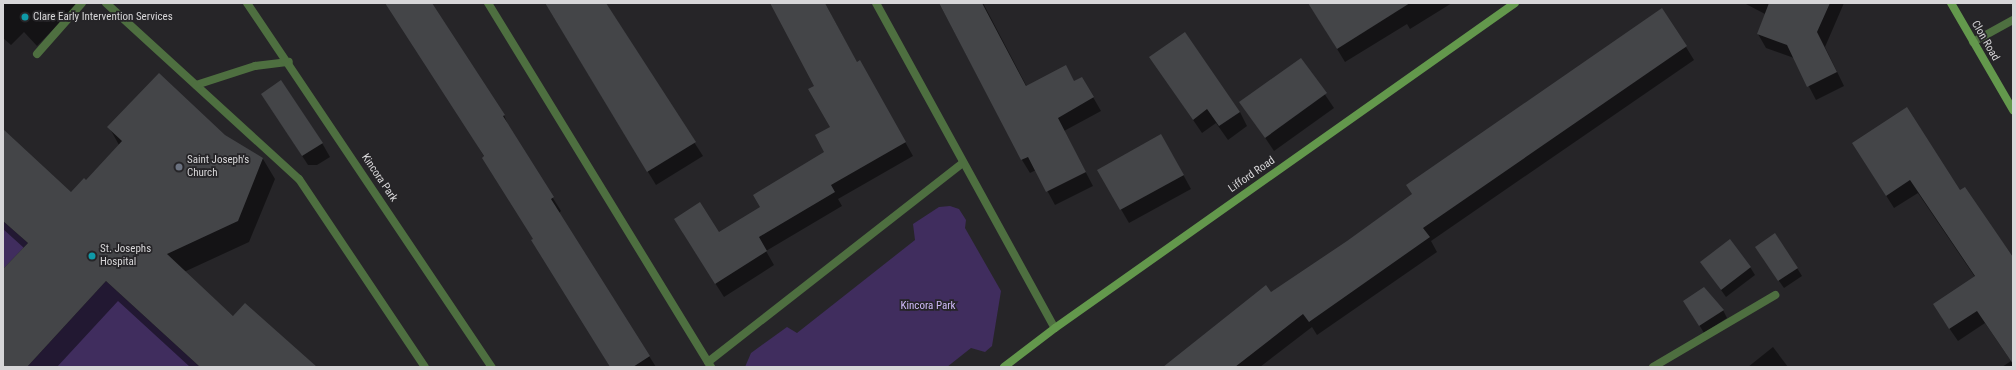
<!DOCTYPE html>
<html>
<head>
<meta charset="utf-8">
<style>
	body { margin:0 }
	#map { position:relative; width:2016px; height:370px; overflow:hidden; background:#262528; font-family:"Roboto Condensed",sans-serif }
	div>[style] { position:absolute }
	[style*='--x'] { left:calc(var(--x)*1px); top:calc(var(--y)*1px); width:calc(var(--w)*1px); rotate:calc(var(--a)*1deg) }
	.green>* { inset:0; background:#402d5e }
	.shadow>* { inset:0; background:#0007 }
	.building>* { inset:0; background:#444548 }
	.service>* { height:8px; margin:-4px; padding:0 4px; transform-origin:4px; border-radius:4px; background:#4e6f40 }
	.minor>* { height:8px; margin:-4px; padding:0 4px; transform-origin:4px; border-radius:4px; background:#4e6f40 }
	.secondary>* { height:8px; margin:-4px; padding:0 4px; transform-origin:4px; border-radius:4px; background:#63984c }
	.dots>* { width:11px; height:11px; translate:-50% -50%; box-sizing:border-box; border:2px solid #262528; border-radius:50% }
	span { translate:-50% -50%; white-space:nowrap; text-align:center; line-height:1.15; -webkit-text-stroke:3.5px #262528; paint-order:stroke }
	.poi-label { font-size:11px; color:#d7d6d8 }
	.left { translate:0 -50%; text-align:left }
	.street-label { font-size:11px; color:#d7d6d8 }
	.park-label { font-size:11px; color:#ceb9f7 }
	.frame { position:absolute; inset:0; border:4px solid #d7d6d8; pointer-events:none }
</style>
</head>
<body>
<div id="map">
	<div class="green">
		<div style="clip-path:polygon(950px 206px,959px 209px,966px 220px,965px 228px,1001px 291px,992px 346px,985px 352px,971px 348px,947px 367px,745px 367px,751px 353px,787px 327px,797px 333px,915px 240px,913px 224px,939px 207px)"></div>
		<div style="clip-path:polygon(3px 221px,28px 243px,3px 269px)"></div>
		<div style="clip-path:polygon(106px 281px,200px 367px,27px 367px)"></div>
	</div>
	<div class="shadow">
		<div style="clip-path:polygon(3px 3px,79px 3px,37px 46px,24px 32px,11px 45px,3px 38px)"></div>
		<div style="clip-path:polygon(386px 3px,431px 3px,504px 115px,510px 130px,561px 211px,559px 213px,656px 367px,610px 367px,464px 123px)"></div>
		<div style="clip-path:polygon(545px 3px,604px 3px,703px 156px,656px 185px)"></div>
		<div style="clip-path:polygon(774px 3px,825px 3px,857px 63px,860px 62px,913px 156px,838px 199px,842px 206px,766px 251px,774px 265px,724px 297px,683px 233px,719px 234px,761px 208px,825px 152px,831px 127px,816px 86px)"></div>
		<div style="clip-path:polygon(939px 3px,983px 3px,1027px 87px,1074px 82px,1082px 78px,1101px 111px,1064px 131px,1093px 186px,1055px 205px,1036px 170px,1030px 173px,1022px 160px)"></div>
		<div style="clip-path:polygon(1309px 3px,1452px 3px,1410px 29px,1407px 24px,1345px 62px)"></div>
		<div style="clip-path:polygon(1744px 3px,1844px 3px,1825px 47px,1844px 86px,1816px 100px,1794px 58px,1766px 48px,1758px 34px,1765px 14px)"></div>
		<div style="clip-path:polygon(1686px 47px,1694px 60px,1431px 241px,1437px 252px,1317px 335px,1312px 327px,1260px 367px,1165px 367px,1271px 294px)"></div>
		<div style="clip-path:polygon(1150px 57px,1240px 112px,1247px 126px,1228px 140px,1216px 123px,1202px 133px)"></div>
		<div style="clip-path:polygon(1301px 59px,1334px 108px,1274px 151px,1241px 102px)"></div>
		<div style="clip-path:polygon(262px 94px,322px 143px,330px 157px,317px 165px,308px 165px)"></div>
		<div style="clip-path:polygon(109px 127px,224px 136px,263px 159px,275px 179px,249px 242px,184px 272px,234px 317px,315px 367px,190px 367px,118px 301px,57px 367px,3px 367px,3px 271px,24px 248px,3px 229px,3px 131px,71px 193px,86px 182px,119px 145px)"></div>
		<div style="clip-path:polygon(1169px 149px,1191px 189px,1129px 223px,1098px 170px)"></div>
		<div style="clip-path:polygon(1861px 156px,1960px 192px,1964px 189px,2013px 257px,2013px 367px,2002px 367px,2011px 361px,1985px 323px,1958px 341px,1942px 318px,1975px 277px,1918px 193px,1894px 208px)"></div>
		<div style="clip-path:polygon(1761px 255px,1797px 268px,1802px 276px,1784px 288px)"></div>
		<div style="clip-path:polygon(1701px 262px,1750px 267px,1755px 275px,1726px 297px)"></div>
		<div style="clip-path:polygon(1689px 308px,1723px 310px,1727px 318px,1704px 333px)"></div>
		<div style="clip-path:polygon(1773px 347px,1788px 367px,1748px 367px)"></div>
	</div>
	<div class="building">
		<div style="clip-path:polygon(385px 3px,432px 3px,505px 115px,503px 116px,554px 197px,551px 199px,650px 356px,633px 367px,610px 367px,531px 240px,533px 239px,482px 158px,484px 156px)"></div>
		<div style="clip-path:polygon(545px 3px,606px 3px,696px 142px,647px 172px)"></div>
		<div style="clip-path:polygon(770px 3px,825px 3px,857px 62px,860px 60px,906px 142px,831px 185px,835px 192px,759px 237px,767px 251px,715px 284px,674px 219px,700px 202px,719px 232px,760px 207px,753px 195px,824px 152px,815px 135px,830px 127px,808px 89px,814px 86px)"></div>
		<div style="clip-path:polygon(939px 3px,982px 3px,1026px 86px,1066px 65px,1074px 81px,1082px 77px,1094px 97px,1058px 118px,1086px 172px,1046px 192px,1028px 157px,1021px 160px)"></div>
		<div style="clip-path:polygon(1308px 3px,1410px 3px,1337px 49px)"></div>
		<div style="clip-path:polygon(1769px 3px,1830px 3px,1817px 32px,1837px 72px,1807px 87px,1787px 45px,1757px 34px)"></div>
		<div style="clip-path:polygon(1662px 8px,1687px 46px,1423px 228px,1430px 237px,1309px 322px,1303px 314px,1235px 367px,1163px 367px,1266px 285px,1271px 292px,1347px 241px,1412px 194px,1406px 185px)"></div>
		<div style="clip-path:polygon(1185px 32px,1240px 112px,1219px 126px,1207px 109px,1193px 120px,1149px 57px)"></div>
		<div style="clip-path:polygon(1301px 58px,1327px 93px,1265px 138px,1239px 102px)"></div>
		<div style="clip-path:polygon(159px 73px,225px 135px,263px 158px,238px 221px,167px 254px,233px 316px,245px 303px,317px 367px,200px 367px,106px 281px,27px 367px,3px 367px,3px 269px,28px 243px,3px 221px,3px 129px,71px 192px,84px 178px,86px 180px,122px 141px,107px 127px)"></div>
		<div style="clip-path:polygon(281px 80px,323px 143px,302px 156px,261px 94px)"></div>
		<div style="clip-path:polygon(1907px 107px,1960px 190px,1965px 187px,2013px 257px,2013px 364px,1977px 311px,1949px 329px,1933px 304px,1975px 276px,1910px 180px,1886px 196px,1852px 143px)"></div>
		<div style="clip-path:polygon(1161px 134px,1184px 175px,1120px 210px,1097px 170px)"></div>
		<div style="clip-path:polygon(1775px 233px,1798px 268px,1778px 281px,1755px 247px)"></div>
		<div style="clip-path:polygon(1730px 239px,1751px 267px,1721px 290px,1700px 262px)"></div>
		<div style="clip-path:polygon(1704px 287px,1724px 310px,1699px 326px,1683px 301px)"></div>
	</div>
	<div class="service">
		<div style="--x:106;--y:3;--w:261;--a:42.4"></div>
		<div style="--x:299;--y:179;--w:226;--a:56.2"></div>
		<div style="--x:37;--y:54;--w:68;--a:-48.6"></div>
		<div style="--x:196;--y:85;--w:62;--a:-17.9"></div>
		<div style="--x:255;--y:66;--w:34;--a:-7"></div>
		<div style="--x:1653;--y:367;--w:142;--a:-30.5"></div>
	</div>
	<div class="minor">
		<div style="--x:247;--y:3;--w:439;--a:56.1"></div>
		<div style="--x:488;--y:3;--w:427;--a:58.5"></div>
		<div style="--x:876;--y:3;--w:371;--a:61.2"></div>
		<div style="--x:1973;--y:42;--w:46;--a:-28.8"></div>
		<div style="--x:708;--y:362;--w:323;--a:-38"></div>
	</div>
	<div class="secondary">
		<div style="--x:1951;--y:3;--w:124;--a:59.9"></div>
		<div style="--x:1004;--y:367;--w:64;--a:-37.4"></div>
		<div style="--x:1055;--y:328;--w:563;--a:-35.24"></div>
	</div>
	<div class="dots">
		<div style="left:25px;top:17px;background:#0f9aa8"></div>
		<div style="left:179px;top:167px;background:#6b7280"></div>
		<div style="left:92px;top:256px;background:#0f9aa8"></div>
	</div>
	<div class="poi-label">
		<span class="left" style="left:33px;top:17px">Clare Early Intervention Services</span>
		<span class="left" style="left:187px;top:167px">Saint Joseph's<br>Church</span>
		<span class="left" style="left:100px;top:256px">St. Josephs<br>Hospital</span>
	</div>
	<div class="street-label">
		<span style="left:1985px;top:41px;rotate:60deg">Clon Road</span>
		<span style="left:1252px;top:175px;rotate:-35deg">Lifford Road</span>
		<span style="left:379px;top:178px;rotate:56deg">Kincora Park</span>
	</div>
	<div class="park-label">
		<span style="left:928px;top:306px">Kincora Park</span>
	</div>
	<div class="frame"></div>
</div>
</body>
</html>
